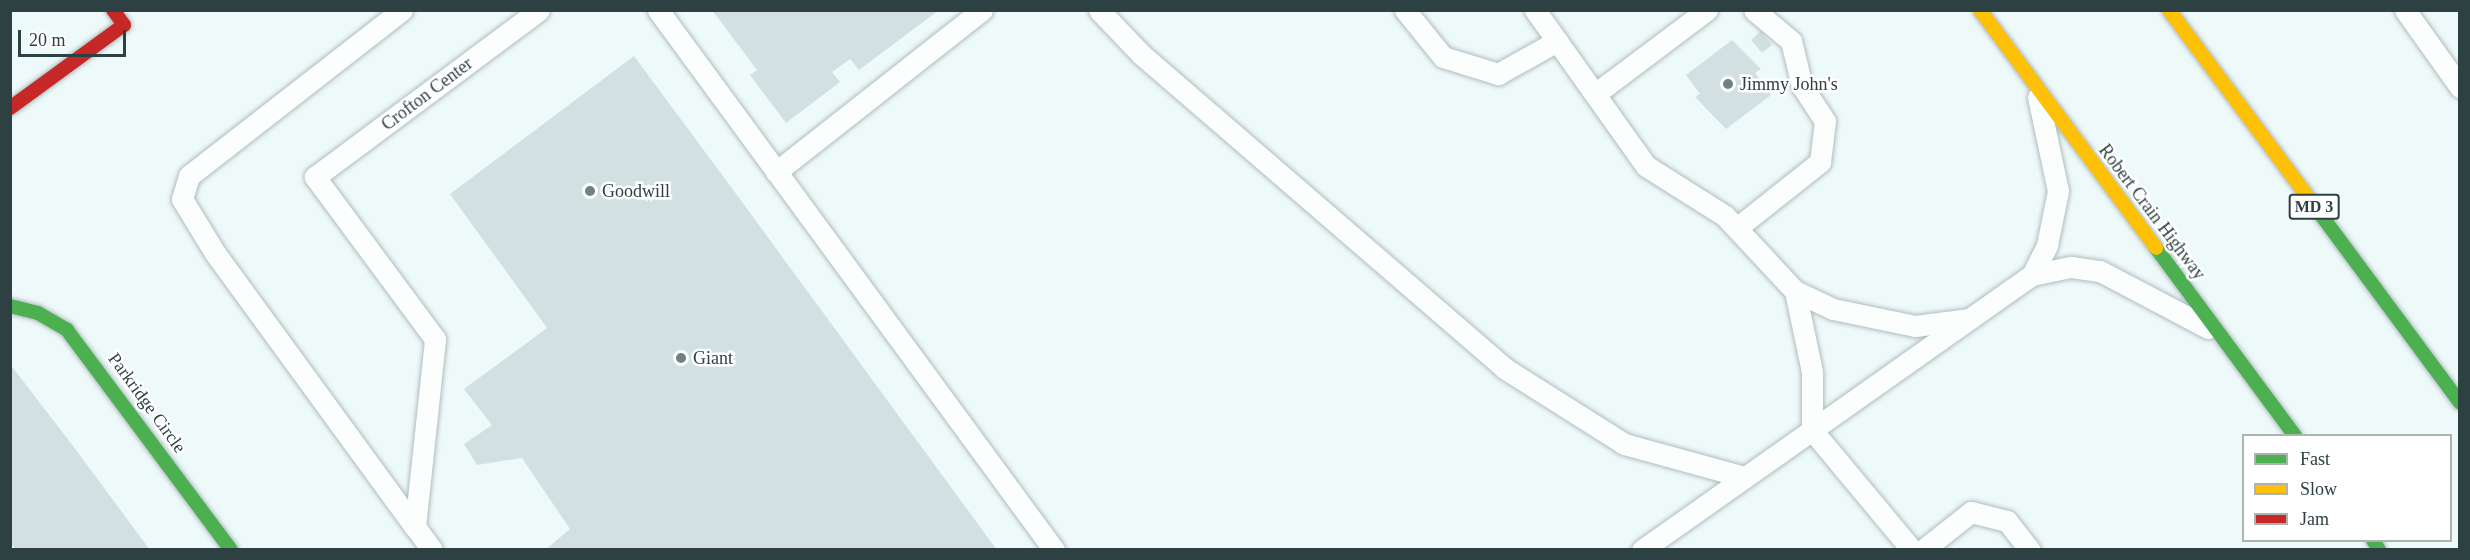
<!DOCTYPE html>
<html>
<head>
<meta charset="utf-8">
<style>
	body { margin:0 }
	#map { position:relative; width:2470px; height:560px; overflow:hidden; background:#eef9fa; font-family:"Times New Roman",serif }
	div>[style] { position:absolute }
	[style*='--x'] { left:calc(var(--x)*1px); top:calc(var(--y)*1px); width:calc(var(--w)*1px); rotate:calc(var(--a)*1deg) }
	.building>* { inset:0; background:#d2e0e1 }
	.roads { filter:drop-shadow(0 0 2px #afbdbe) drop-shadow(0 0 2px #afbdbe) }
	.lane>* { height:21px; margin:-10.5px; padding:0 10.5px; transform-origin:10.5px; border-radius:10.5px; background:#fcfefe }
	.fast>* { height:14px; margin:-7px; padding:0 7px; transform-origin:7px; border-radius:7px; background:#4caf50 }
	.slow>* { height:14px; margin:-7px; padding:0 7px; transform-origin:7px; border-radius:7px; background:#ffc107 }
	.jam>* { height:14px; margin:-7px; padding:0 7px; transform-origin:7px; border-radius:7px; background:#c62828 }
	.dots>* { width:16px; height:16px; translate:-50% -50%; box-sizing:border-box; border:3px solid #fff; border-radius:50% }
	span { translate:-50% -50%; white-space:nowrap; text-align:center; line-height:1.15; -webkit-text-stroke:5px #fff; paint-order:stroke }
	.shield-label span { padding:2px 4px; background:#fff; border:2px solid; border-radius:4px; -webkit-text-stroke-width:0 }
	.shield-label { font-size:16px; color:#2e4142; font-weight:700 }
	.poi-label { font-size:18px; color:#2e4142 }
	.left { translate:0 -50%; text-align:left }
	.street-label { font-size:18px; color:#2e4142 }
	.frame { position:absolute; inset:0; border:12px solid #2e4142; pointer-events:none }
	.legend { position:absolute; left:2242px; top:434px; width:210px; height:108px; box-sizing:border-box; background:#fff; border:2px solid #abb3b3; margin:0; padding:8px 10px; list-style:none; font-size:18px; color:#2e4142 }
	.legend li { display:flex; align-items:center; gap:12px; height:30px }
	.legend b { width:30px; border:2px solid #abb3b3 }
	.scale { position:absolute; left:18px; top:30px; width:108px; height:27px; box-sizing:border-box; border:3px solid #2e4142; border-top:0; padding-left:8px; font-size:18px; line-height:21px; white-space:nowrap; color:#2e4142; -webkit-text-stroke:4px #fff; paint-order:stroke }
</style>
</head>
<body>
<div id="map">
	<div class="building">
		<div style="clip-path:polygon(712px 10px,939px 10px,859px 70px,850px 59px,832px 72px,840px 82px,786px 123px,750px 75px,757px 70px)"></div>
		<div style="clip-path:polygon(1761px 31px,1772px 45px,1762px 53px,1751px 40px)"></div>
		<div style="clip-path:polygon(1732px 40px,1761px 69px,1755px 73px,1771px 95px,1726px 129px,1695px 97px,1700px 94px,1686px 75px)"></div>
		<div style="clip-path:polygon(634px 56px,731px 187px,997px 550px,545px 550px,570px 529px,522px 458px,477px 465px,464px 444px,492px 425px,464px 389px,547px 328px,450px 194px)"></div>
		<div style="clip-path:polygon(10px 364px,73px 446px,150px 550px,16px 550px,10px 542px)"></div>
	</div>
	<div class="roads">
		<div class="lane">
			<div style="--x:402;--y:10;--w:270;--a:142.1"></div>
			<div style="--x:189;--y:176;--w:24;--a:107"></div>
			<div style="--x:182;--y:199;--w:63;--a:58.6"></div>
			<div style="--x:215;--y:253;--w:339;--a:53.9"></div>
			<div style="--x:658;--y:10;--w:670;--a:53.75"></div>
			<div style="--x:1099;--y:10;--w:62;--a:46.3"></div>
			<div style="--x:1142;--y:55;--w:479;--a:40.8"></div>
			<div style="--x:1504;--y:368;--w:142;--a:32.3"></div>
			<div style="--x:1624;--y:444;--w:125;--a:15.3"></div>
			<div style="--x:1405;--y:10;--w:60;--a:51"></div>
			<div style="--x:1443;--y:57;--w:58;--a:17.2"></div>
			<div style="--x:1498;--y:74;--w:68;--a:-29.2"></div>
			<div style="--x:1535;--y:10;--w:191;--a:54.6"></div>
			<div style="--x:1646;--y:166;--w:93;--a:32.3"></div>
			<div style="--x:1725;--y:216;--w:103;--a:47"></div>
			<div style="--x:1795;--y:291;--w:83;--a:78.1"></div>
			<div style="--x:1812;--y:372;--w:58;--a:90"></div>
			<div style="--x:1812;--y:430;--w:156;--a:50.2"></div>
			<div style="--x:2405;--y:10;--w:95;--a:54.5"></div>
			<div style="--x:1595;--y:94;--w:140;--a:-36.9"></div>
			<div style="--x:776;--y:172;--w:262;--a:-38.2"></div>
			<div style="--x:1738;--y:227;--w:105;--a:-38.4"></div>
			<div style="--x:1820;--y:162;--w:41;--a:-83"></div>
			<div style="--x:1825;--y:121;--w:42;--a:-123.3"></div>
			<div style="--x:1802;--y:86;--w:46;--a:-103.7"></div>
			<div style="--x:1791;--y:41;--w:48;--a:-140"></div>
			<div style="--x:2032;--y:275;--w:34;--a:-63"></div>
			<div style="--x:2047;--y:245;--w:55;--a:-78.5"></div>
			<div style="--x:2058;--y:191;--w:96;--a:-102"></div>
			<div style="--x:1795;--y:291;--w:42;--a:25.3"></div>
			<div style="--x:1833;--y:309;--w:84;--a:11.7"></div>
			<div style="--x:1915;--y:326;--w:53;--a:-7.5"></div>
			<div style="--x:432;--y:550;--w:29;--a:-126"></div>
			<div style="--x:415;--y:527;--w:189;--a:-83.9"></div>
			<div style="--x:435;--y:339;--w:202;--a:-126.5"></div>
			<div style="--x:315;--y:177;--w:279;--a:-36.7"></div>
			<div style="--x:1642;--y:550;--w:477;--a:-35.2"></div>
			<div style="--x:2032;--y:275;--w:40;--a:-12"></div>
			<div style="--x:2071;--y:267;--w:29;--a:8"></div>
			<div style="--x:2100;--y:271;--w:122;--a:27.8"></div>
			<div style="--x:1923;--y:550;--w:61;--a:-38.4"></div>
			<div style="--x:1971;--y:512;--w:37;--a:14"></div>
			<div style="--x:2007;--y:521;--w:37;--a:52"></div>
		</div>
		<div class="fast">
			<div style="--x:2310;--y:200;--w:252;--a:53.5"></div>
			<div style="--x:2156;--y:248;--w:234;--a:53.5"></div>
			<div style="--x:10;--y:306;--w:29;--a:14"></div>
			<div style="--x:38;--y:313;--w:34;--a:30"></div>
			<div style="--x:67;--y:330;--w:274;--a:53.3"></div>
			<div style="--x:2373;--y:540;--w:12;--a:59"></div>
		</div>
		<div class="slow">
			<div style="--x:1980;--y:10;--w:296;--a:53.5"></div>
			<div style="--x:2169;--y:10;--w:237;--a:53.4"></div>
		</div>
		<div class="jam">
			<div style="--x:10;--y:108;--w:141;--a:-36.1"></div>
			<div style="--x:124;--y:25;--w:19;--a:-126"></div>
		</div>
	</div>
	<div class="dots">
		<div style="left:1728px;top:84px;background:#718182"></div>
		<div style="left:590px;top:191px;background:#718182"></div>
		<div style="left:681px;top:358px;background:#718182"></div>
	</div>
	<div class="shield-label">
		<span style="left:2314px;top:207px">MD 3</span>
	</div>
	<div class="poi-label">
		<span class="left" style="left:1740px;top:84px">Jimmy John's</span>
		<span class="left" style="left:602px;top:191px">Goodwill</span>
		<span class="left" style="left:693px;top:358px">Giant</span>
	</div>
	<div class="street-label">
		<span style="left:427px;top:94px;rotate:-37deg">Crofton Center</span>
		<span style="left:2152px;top:212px;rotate:53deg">Robert Crain Highway</span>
		<span style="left:147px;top:403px;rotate:54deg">Parkridge Circle</span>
	</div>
	<div class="frame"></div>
	<ul class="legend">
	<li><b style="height:8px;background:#4caf50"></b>Fast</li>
	<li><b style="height:8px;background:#ffc107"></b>Slow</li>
	<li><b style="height:8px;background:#c62828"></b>Jam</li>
	</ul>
	<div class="scale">20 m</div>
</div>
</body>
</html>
